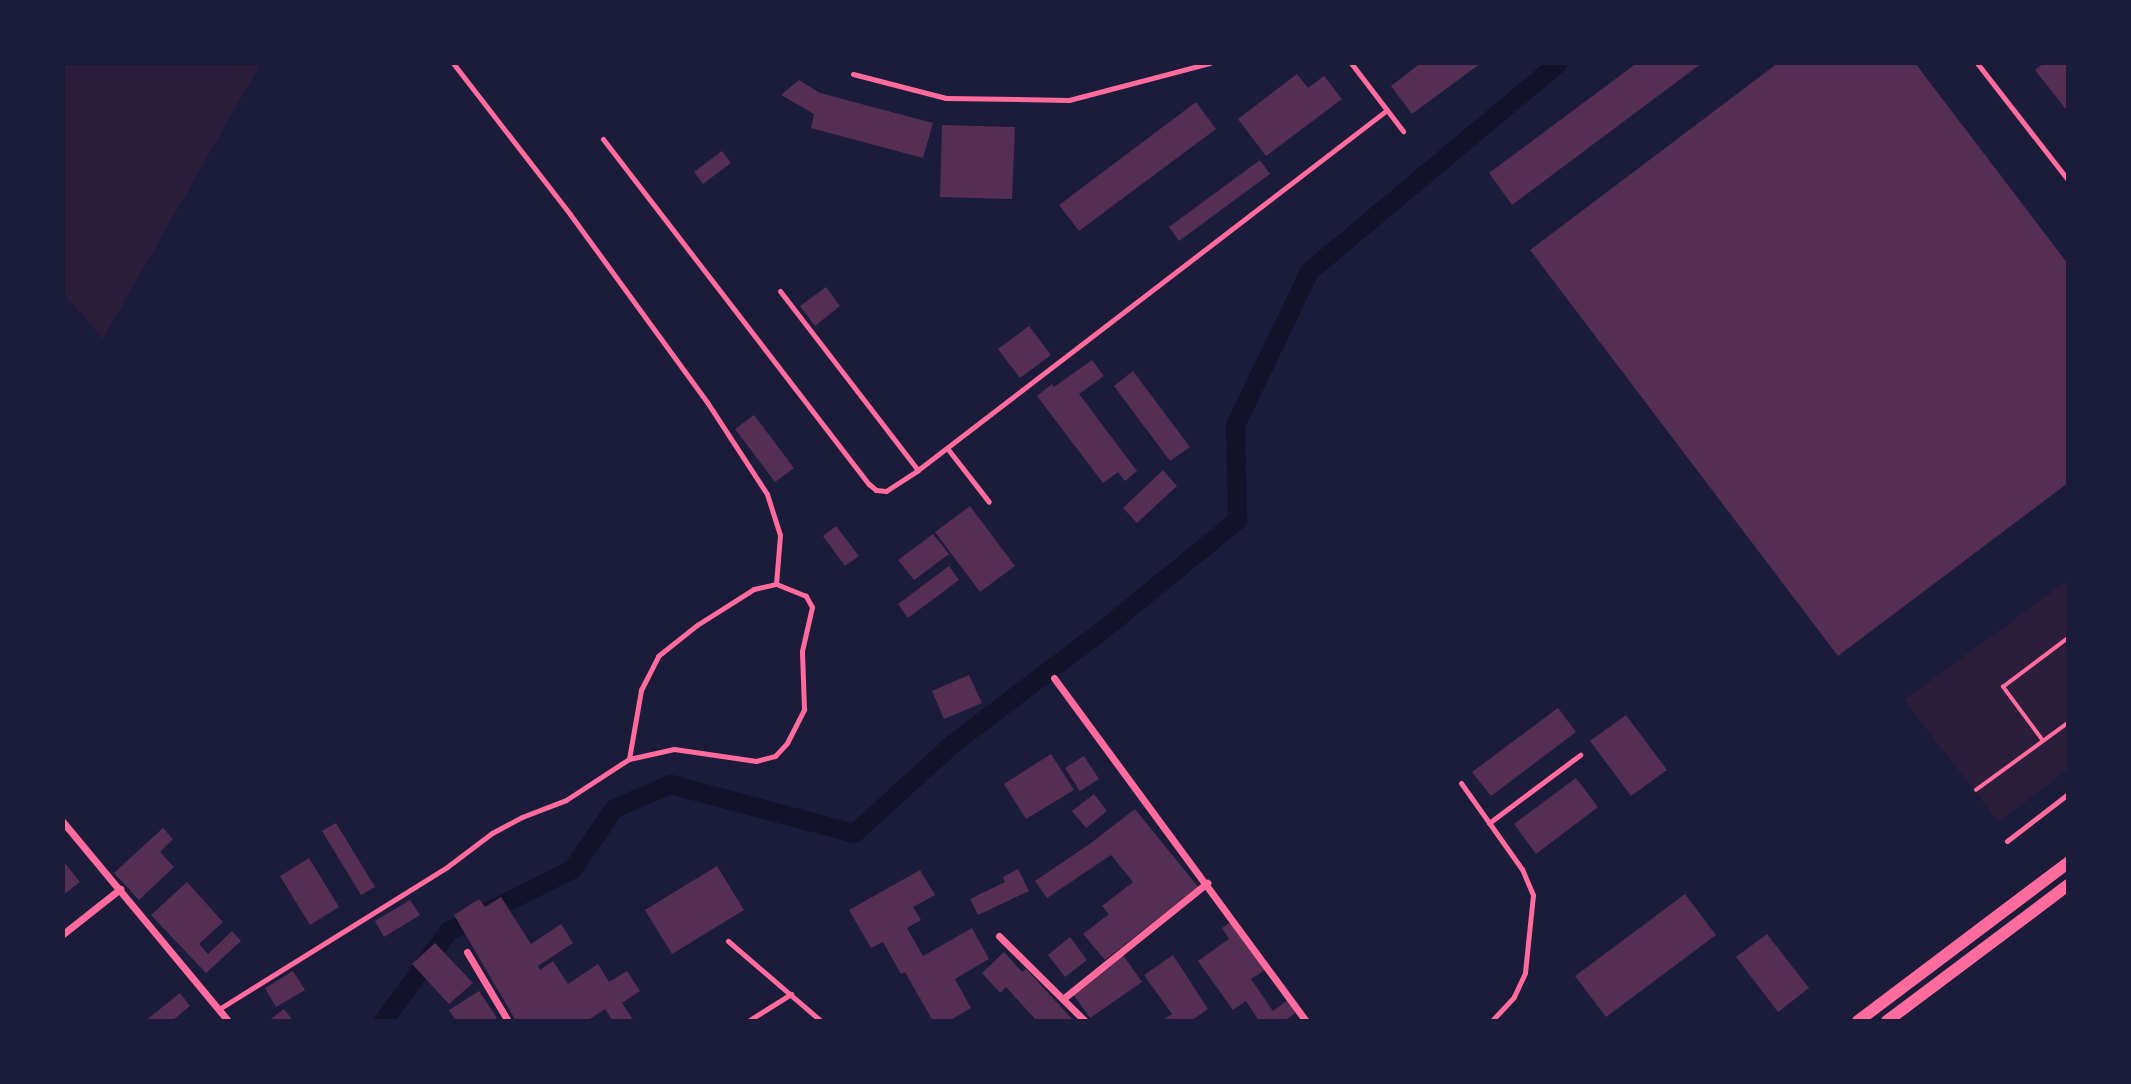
<!DOCTYPE html>
<html>
<head>
<meta charset="utf-8">
<style>
	body { margin:0 }
	#map { position:relative; width:2131px; height:1084px; overflow:hidden; background:#1b1b3a; font-family:"Noto Sans",sans-serif }
	div>[style] { position:absolute }
	[style*='--x'] { left:calc(var(--x)*1px); top:calc(var(--y)*1px); width:calc(var(--w)*1px); rotate:calc(var(--a)*1deg) }
	.green>* { inset:0; background:#2a1e3b }
	.canal>* { height:19px; margin:-9.5px; padding:0 9.5px; transform-origin:9.5px; border-radius:9.5px; background:#12122b }
	.building>* { inset:0; background:#542f53 }
	.path>* { height:3.5px; margin:-1.75px; padding:0 1.75px; transform-origin:1.75px; border-radius:1.75px; background:#ff6b9d }
	.service>* { height:5px; margin:-2.5px; padding:0 2.5px; transform-origin:2.5px; border-radius:2.5px; background:#ff6b9d }
	.minor>* { height:7px; margin:-3.5px; padding:0 3.5px; transform-origin:3.5px; border-radius:3.5px; background:#ff6b9d }
	.tertiary>* { height:12px; margin:-6px; padding:0 6px; transform-origin:6px; border-radius:6px; background:#ff6b9d }
	span { translate:-50% -50%; white-space:nowrap; text-align:center; line-height:1.15; -webkit-text-stroke:6px #1b1b3a; paint-order:stroke }
	.frame { position:absolute; inset:0; border:65px solid #1b1b3a; pointer-events:none }
</style>
</head>
<body>
<div id="map">
	<div class="green">
		<div style="clip-path:polygon(63px 63px,261px 63px,103px 339px,63px 293px)"></div>
		<div style="clip-path:polygon(2068px 580px,2068px 769px,1999px 822px,1904px 700px)"></div>
	</div>
	<div class="canal">
		<div style="--x:383;--y:1021;--w:111;--a:-54.2"></div>
		<div style="--x:448;--y:931;--w:139;--a:-26.6"></div>
		<div style="--x:572;--y:869;--w:74;--a:-55.5"></div>
		<div style="--x:614;--y:808;--w:61;--a:-23.2"></div>
		<div style="--x:670;--y:784;--w:190;--a:14.9"></div>
		<div style="--x:854;--y:833;--w:135;--a:-42.3"></div>
		<div style="--x:954;--y:742;--w:179;--a:-37.1"></div>
		<div style="--x:1097;--y:634;--w:181;--a:-39.2"></div>
		<div style="--x:1237;--y:520;--w:95;--a:-91.2"></div>
		<div style="--x:1235;--y:425;--w:171;--a:-64.3"></div>
		<div style="--x:1309;--y:271;--w:324;--a:-39.9"></div>
	</div>
	<div class="building">
		<div style="clip-path:polygon(1421px 63px,1481px 63px,1412px 114px,1391px 86px)"></div>
		<div style="clip-path:polygon(1637px 63px,1702px 63px,1512px 205px,1489px 173px)"></div>
		<div style="clip-path:polygon(1778px 63px,1915px 63px,2068px 264px,2068px 483px,1838px 656px,1530px 250px)"></div>
		<div style="clip-path:polygon(2044px 63px,2068px 63px,2068px 112px,2035px 70px)"></div>
		<div style="clip-path:polygon(1297px 74px,1308px 88px,1324px 76px,1342px 99px,1266px 156px,1238px 119px)"></div>
		<div style="clip-path:polygon(799px 80px,820px 93px,933px 123px,923px 158px,811px 128px,814px 114px,781px 95px)"></div>
		<div style="clip-path:polygon(1196px 102px,1216px 129px,1079px 231px,1059px 205px)"></div>
		<div style="clip-path:polygon(942px 125px,1015px 127px,1012px 199px,940px 197px)"></div>
		<div style="clip-path:polygon(722px 151px,731px 163px,703px 184px,694px 172px)"></div>
		<div style="clip-path:polygon(1260px 160px,1270px 174px,1179px 241px,1169px 227px)"></div>
		<div style="clip-path:polygon(826px 287px,840px 306px,815px 326px,800px 306px)"></div>
		<div style="clip-path:polygon(1029px 326px,1051px 355px,1020px 378px,998px 349px)"></div>
		<div style="clip-path:polygon(1092px 360px,1104px 376px,1079px 394px,1137px 471px,1125px 481px,1118px 472px,1103px 483px,1037px 396px,1052px 384px,1054px 387px)"></div>
		<div style="clip-path:polygon(1133px 371px,1190px 447px,1170px 461px,1114px 386px)"></div>
		<div style="clip-path:polygon(754px 415px,794px 468px,775px 482px,735px 429px)"></div>
		<div style="clip-path:polygon(1163px 470px,1177px 486px,1137px 523px,1123px 508px)"></div>
		<div style="clip-path:polygon(970px 506px,1015px 566px,980px 592px,935px 532px)"></div>
		<div style="clip-path:polygon(836px 526px,859px 556px,845px 566px,823px 536px)"></div>
		<div style="clip-path:polygon(933px 534px,949px 554px,914px 580px,898px 560px)"></div>
		<div style="clip-path:polygon(949px 566px,959px 580px,908px 618px,898px 604px)"></div>
		<div style="clip-path:polygon(969px 675px,982px 703px,944px 719px,932px 691px)"></div>
		<div style="clip-path:polygon(1558px 708px,1576px 732px,1491px 796px,1472px 772px)"></div>
		<div style="clip-path:polygon(1626px 715px,1667px 770px,1631px 796px,1590px 741px)"></div>
		<div style="clip-path:polygon(1051px 754px,1074px 790px,1026px 819px,1004px 784px)"></div>
		<div style="clip-path:polygon(1084px 756px,1099px 779px,1080px 791px,1065px 768px)"></div>
		<div style="clip-path:polygon(1576px 778px,1598px 807px,1536px 854px,1514px 824px)"></div>
		<div style="clip-path:polygon(1094px 794px,1107px 811px,1086px 828px,1072px 811px)"></div>
		<div style="clip-path:polygon(1135px 809px,1198px 887px,1105px 960px,1083px 934px,1109px 914px,1102px 906px,1133px 882px,1111px 855px,1047px 898px,1035px 881px,1091px 843px)"></div>
		<div style="clip-path:polygon(336px 823px,375px 887px,361px 895px,322px 831px)"></div>
		<div style="clip-path:polygon(163px 828px,173px 839px,160px 852px,174px 867px,139px 900px,114px 873px)"></div>
		<div style="clip-path:polygon(309px 858px,339px 907px,310px 925px,280px 876px)"></div>
		<div style="clip-path:polygon(63px 861px,80px 882px,63px 895px)"></div>
		<div style="clip-path:polygon(717px 866px,744px 910px,672px 954px,645px 910px)"></div>
		<div style="clip-path:polygon(1018px 869px,1029px 891px,978px 915px,970px 899px,1005px 882px,1003px 877px)"></div>
		<div style="clip-path:polygon(920px 870px,935px 895px,913px 907px,921px 920px,907px 928px,923px 956px,972px 928px,989px 959px,955px 979px,971px 1008px,949px 1021px,933px 1021px,905px 972px,901px 974px,883px 942px,871px 948px,849px 910px)"></div>
		<div style="clip-path:polygon(187px 882px,223px 922px,199px 944px,208px 954px,232px 931px,241px 941px,206px 973px,151px 915px)"></div>
		<div style="clip-path:polygon(1685px 894px,1716px 935px,1606px 1017px,1575px 976px)"></div>
		<div style="clip-path:polygon(501px 897px,531px 944px,561px 924px,573px 943px,538px 966px,540px 970px,553px 961px,568px 984px,598px 964px,609px 982px,627px 971px,640px 991px,622px 1003px,634px 1021px,613px 1021px,605px 1009px,587px 1021px,516px 1021px,454px 915px,479px 899px,485px 907px)"></div>
		<div style="clip-path:polygon(410px 900px,420px 915px,384px 937px,375px 921px)"></div>
		<div style="clip-path:polygon(1232px 921px,1266px 969px,1251px 979px,1273px 1011px,1288px 1000px,1297px 1012px,1284px 1021px,1259px 1021px,1246px 1001px,1233px 1010px,1198px 961px,1229px 939px,1222px 928px)"></div>
		<div style="clip-path:polygon(1767px 934px,1809px 988px,1778px 1012px,1736px 957px)"></div>
		<div style="clip-path:polygon(1070px 937px,1087px 960px,1065px 977px,1048px 955px)"></div>
		<div style="clip-path:polygon(435px 943px,473px 983px,449px 1004px,412px 964px)"></div>
		<div style="clip-path:polygon(1004px 952px,1022px 972px,1026px 969px,1074px 1021px,1037px 1021px,1006px 987px,1000px 993px,982px 973px)"></div>
		<div style="clip-path:polygon(1123px 955px,1142px 982px,1090px 1018px,1071px 991px)"></div>
		<div style="clip-path:polygon(1173px 955px,1208px 1009px,1191px 1021px,1161px 1021px,1172px 1014px,1144px 975px)"></div>
		<div style="clip-path:polygon(293px 971px,305px 990px,276px 1007px,265px 988px)"></div>
		<div style="clip-path:polygon(479px 991px,497px 1018px,494px 1021px,456px 1021px,449px 1010px)"></div>
		<div style="clip-path:polygon(180px 993px,190px 1006px,172px 1021px,145px 1021px)"></div>
		<div style="clip-path:polygon(284px 1009px,293px 1021px,268px 1021px)"></div>
	</div>
	<div class="path">
		<div style="--x:2043;--y:741;--w:67;--a:-126.5"></div>
		<div style="--x:2003;--y:687;--w:81;--a:-37"></div>
		<div style="--x:1976;--y:790;--w:114;--a:-36.1"></div>
	</div>
	<div class="service">
		<div style="--x:1351;--y:63;--w:86;--a:52.6"></div>
		<div style="--x:1977;--y:63;--w:148;--a:52.1"></div>
		<div style="--x:853;--y:74;--w:96;--a:14.5"></div>
		<div style="--x:946;--y:98;--w:123;--a:0.9"></div>
		<div style="--x:1069;--y:100;--w:146;--a:-14.7"></div>
		<div style="--x:603;--y:139;--w:436;--a:52.4"></div>
		<div style="--x:869;--y:484;--w:9;--a:41"></div>
		<div style="--x:876;--y:490;--w:10;--a:6"></div>
		<div style="--x:886;--y:491;--w:38;--a:-33"></div>
		<div style="--x:918;--y:470;--w:591;--a:-37.51"></div>
		<div style="--x:780;--y:291;--w:226;--a:52.4"></div>
		<div style="--x:947;--y:448;--w:68;--a:52.1"></div>
		<div style="--x:629;--y:759;--w:70;--a:-80.1"></div>
		<div style="--x:641;--y:690;--w:38;--a:-63"></div>
		<div style="--x:658;--y:656;--w:50;--a:-38.5"></div>
		<div style="--x:697;--y:625;--w:67;--a:-32.3"></div>
		<div style="--x:754;--y:589;--w:23;--a:-13"></div>
		<div style="--x:1461;--y:783;--w:105;--a:54.7"></div>
		<div style="--x:1522;--y:869;--w:28;--a:67"></div>
		<div style="--x:1533;--y:895;--w:78;--a:95.9"></div>
		<div style="--x:1525;--y:973;--w:26;--a:115"></div>
		<div style="--x:1514;--y:997;--w:33;--a:133"></div>
		<div style="--x:1489;--y:823;--w:114;--a:-36.8"></div>
		<div style="--x:2007;--y:841;--w:77;--a:-37.6"></div>
		<div style="--x:728;--y:941;--w:123;--a:40.7"></div>
		<div style="--x:219;--y:1009;--w:269;--a:-31.9"></div>
		<div style="--x:447;--y:867;--w:56;--a:-37.1"></div>
		<div style="--x:492;--y:833;--w:34;--a:-28"></div>
		<div style="--x:522;--y:817;--w:47;--a:-21.1"></div>
		<div style="--x:566;--y:800;--w:75;--a:-33.1"></div>
		<div style="--x:629;--y:759;--w:46;--a:-12.5"></div>
		<div style="--x:674;--y:749;--w:83;--a:8.3"></div>
		<div style="--x:756;--y:761;--w:20;--a:-15"></div>
		<div style="--x:775;--y:756;--w:18;--a:-47"></div>
		<div style="--x:787;--y:743;--w:38;--a:-63"></div>
		<div style="--x:804;--y:709;--w:58;--a:-92"></div>
		<div style="--x:802;--y:651;--w:45;--a:-77.2"></div>
		<div style="--x:812;--y:607;--w:13;--a:-119"></div>
		<div style="--x:806;--y:596;--w:32;--a:-158"></div>
		<div style="--x:776;--y:584;--w:49;--a:-85.3"></div>
		<div style="--x:780;--y:535;--w:43;--a:-107.6"></div>
		<div style="--x:767;--y:494;--w:110;--a:-123.1"></div>
		<div style="--x:707;--y:402;--w:233;--a:-126.1"></div>
		<div style="--x:570;--y:214;--w:191;--a:-127.8"></div>
		<div style="--x:748;--y:1021;--w:51;--a:-32.1"></div>
	</div>
	<div class="minor">
		<div style="--x:1054;--y:678;--w:426;--a:53.7"></div>
		<div style="--x:63;--y:822;--w:259;--a:50.3"></div>
		<div style="--x:63;--y:934;--w:73;--a:-38.3"></div>
		<div style="--x:999;--y:936;--w:121;--a:44.7"></div>
		<div style="--x:467;--y:952;--w:80;--a:59.3"></div>
		<div style="--x:1064;--y:998;--w:184;--a:-38.8"></div>
	</div>
	<div class="tertiary">
		<div style="--x:1858;--y:1021;--w:263;--a:-37"></div>
		<div style="--x:1887;--y:1021;--w:226;--a:-36.9"></div>
	</div>
	<div class="frame"></div>
</div>
</body>
</html>
